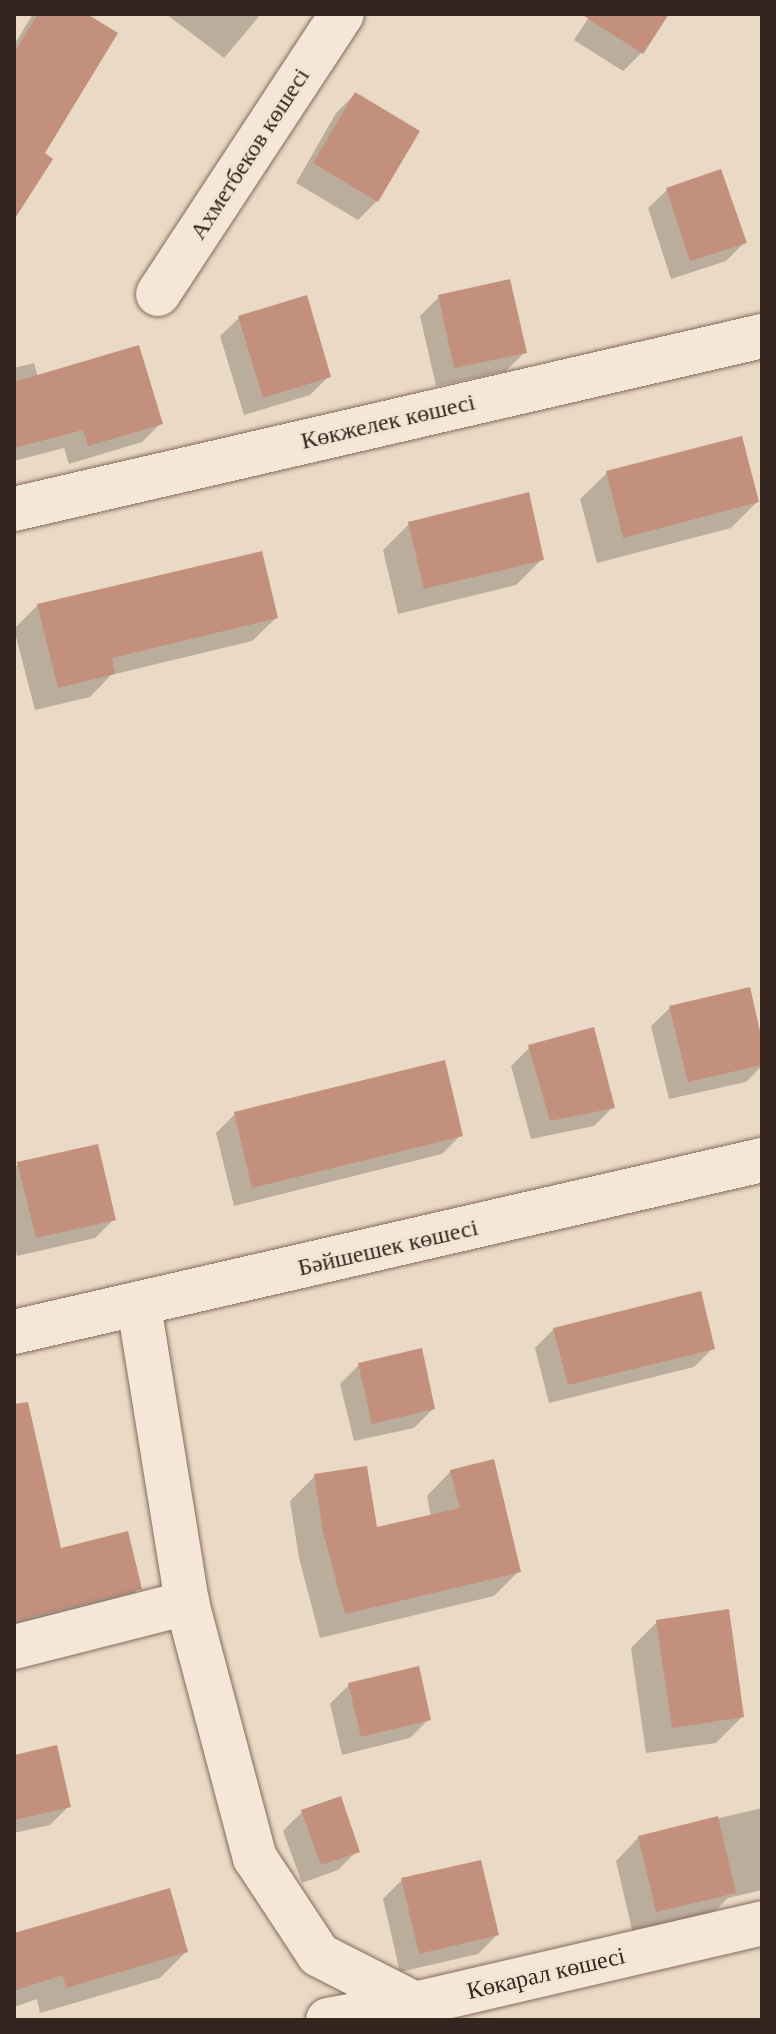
<!DOCTYPE html>
<html>
<head>
<meta charset="utf-8">
<style>
	body { margin:0 }
	#map { position:relative; width:776px; height:2034px; overflow:hidden; background:#ead9c4; font-family:"Times New Roman",serif }
	div>[style] { position:absolute }
	[style*='--x'] { left:calc(var(--x)*1px); top:calc(var(--y)*1px); width:calc(var(--w)*1px); rotate:calc(var(--a)*1deg) }
	.shadow>* { inset:0; background:#0003 }
	.building>* { inset:0; background:#c4907e }
	.roads { filter:drop-shadow(0 0 2px #836b5c) drop-shadow(0 0 2px #836b5c) }
	.minor>* { height:44px; margin:-22px; padding:0 22px; transform-origin:22px; border-radius:22px; background:#f5e7d7 }
	span { translate:-50% -50%; white-space:nowrap; text-align:center; line-height:1.15; -webkit-text-stroke:6px #f2e4d3; paint-order:stroke }
	.street-label { font-size:24px; color:#34261f }
	.frame { position:absolute; inset:0; border:16px solid #34261f; pointer-events:none }
</style>
</head>
<body>
<div id="map">
	<div class="shadow">
		<div style="clip-path:polygon(33px 14px,83px 14px,42px 154px,14px 216px,14px 45px)"></div>
		<div style="clip-path:polygon(166px 14px,261px 14px,224px 58px)"></div>
		<div style="clip-path:polygon(591px 14px,666px 14px,641px 53px,623px 71px,574px 40px)"></div>
		<div style="clip-path:polygon(355px 94px,377px 201px,358px 220px,296px 183px,336px 113px)"></div>
		<div style="clip-path:polygon(667px 190px,745px 242px,726px 261px,671px 279px,648px 208px)"></div>
		<div style="clip-path:polygon(439px 297px,525px 352px,506px 371px,436px 386px,420px 316px)"></div>
		<div style="clip-path:polygon(239px 318px,329px 376px,310px 395px,244px 415px,220px 336px)"></div>
		<div style="clip-path:polygon(34px 363px,38px 377px,161px 423px,142px 442px,69px 464px,64px 448px,14px 461px,14px 368px)"></div>
		<div style="clip-path:polygon(607px 473px,757px 502px,731px 528px,597px 563px,580px 499px)"></div>
		<div style="clip-path:polygon(409px 524px,542px 559px,516px 585px,398px 614px,383px 550px)"></div>
		<div style="clip-path:polygon(38px 605px,276px 618px,252px 641px,111px 675px,90px 697px,35px 710px,14px 629px)"></div>
		<div style="clip-path:polygon(670px 1008px,762px 1048px,762px 1066px,746px 1082px,669px 1099px,651px 1026px)"></div>
		<div style="clip-path:polygon(530px 1047px,612px 1108px,594px 1126px,531px 1139px,511px 1066px)"></div>
		<div style="clip-path:polygon(235px 1114px,461px 1135px,442px 1154px,234px 1206px,216px 1133px)"></div>
		<div style="clip-path:polygon(18px 1164px,114px 1219px,95px 1238px,17px 1256px,14px 1242px,14px 1169px)"></div>
		<div style="clip-path:polygon(554px 1329px,713px 1348px,694px 1367px,549px 1403px,535px 1348px)"></div>
		<div style="clip-path:polygon(359px 1365px,433px 1409px,414px 1428px,354px 1441px,340px 1384px)"></div>
		<div style="clip-path:polygon(14px 1435px,59px 1550px,139px 1588px,115px 1613px,14px 1638px)"></div>
		<div style="clip-path:polygon(451px 1471px,519px 1571px,494px 1596px,320px 1638px,299px 1558px,290px 1501px,315px 1476px,375px 1530px,431px 1517px,427px 1496px)"></div>
		<div style="clip-path:polygon(657px 1622px,742px 1717px,716px 1743px,646px 1753px,631px 1648px)"></div>
		<div style="clip-path:polygon(349px 1685px,429px 1719px,410px 1738px,342px 1755px,330px 1704px)"></div>
		<div style="clip-path:polygon(14px 1757px,69px 1806px,50px 1825px,14px 1833px)"></div>
		<div style="clip-path:polygon(762px 1808px,762px 1890px,728px 1898px,711px 1915px,633px 1934px,616px 1861px,639px 1837px)"></div>
		<div style="clip-path:polygon(302px 1812px,357px 1851px,338px 1870px,302px 1883px,283px 1831px)"></div>
		<div style="clip-path:polygon(402px 1880px,497px 1935px,478px 1954px,400px 1972px,383px 1899px)"></div>
		<div style="clip-path:polygon(14px 1927px,17px 1935px,186px 1952px,160px 1978px,40px 2013px,37px 1999px,14px 2007px)"></div>
	</div>
	<div class="building">
		<div style="clip-path:polygon(38px 14px,87px 14px,118px 33px,45px 153px,53px 159px,14px 220px,14px 53px)"></div>
		<div style="clip-path:polygon(581px 14px,669px 14px,643px 54px)"></div>
		<div style="clip-path:polygon(355px 92px,420px 131px,378px 202px,313px 163px)"></div>
		<div style="clip-path:polygon(721px 169px,747px 243px,690px 261px,666px 188px)"></div>
		<div style="clip-path:polygon(510px 279px,527px 353px,454px 368px,438px 295px)"></div>
		<div style="clip-path:polygon(307px 295px,331px 377px,263px 398px,238px 316px)"></div>
		<div style="clip-path:polygon(139px 345px,163px 424px,88px 446px,83px 430px,14px 448px,14px 382px)"></div>
		<div style="clip-path:polygon(742px 436px,759px 502px,623px 538px,606px 471px)"></div>
		<div style="clip-path:polygon(529px 492px,544px 560px,424px 589px,408px 522px)"></div>
		<div style="clip-path:polygon(262px 551px,278px 618px,112px 658px,115px 674px,58px 688px,37px 604px)"></div>
		<div style="clip-path:polygon(750px 987px,762px 1040px,762px 1065px,688px 1082px,669px 1006px)"></div>
		<div style="clip-path:polygon(594px 1027px,615px 1108px,550px 1121px,528px 1045px)"></div>
		<div style="clip-path:polygon(445px 1060px,463px 1136px,252px 1188px,234px 1112px)"></div>
		<div style="clip-path:polygon(98px 1144px,116px 1220px,36px 1238px,17px 1162px)"></div>
		<div style="clip-path:polygon(701px 1291px,715px 1349px,568px 1385px,553px 1328px)"></div>
		<div style="clip-path:polygon(422px 1348px,435px 1409px,372px 1424px,358px 1363px)"></div>
		<div style="clip-path:polygon(28px 1402px,61px 1548px,128px 1531px,142px 1589px,14px 1621px,14px 1404px)"></div>
		<div style="clip-path:polygon(494px 1459px,521px 1572px,345px 1614px,323px 1532px,314px 1474px,367px 1466px,377px 1527px,460px 1508px,450px 1470px)"></div>
		<div style="clip-path:polygon(729px 1609px,744px 1717px,672px 1728px,656px 1620px)"></div>
		<div style="clip-path:polygon(419px 1666px,431px 1720px,361px 1737px,348px 1683px)"></div>
		<div style="clip-path:polygon(57px 1745px,71px 1807px,14px 1820px,14px 1755px)"></div>
		<div style="clip-path:polygon(341px 1796px,360px 1852px,321px 1865px,301px 1810px)"></div>
		<div style="clip-path:polygon(718px 1816px,736px 1893px,656px 1912px,638px 1836px)"></div>
		<div style="clip-path:polygon(481px 1860px,499px 1935px,419px 1954px,401px 1878px)"></div>
		<div style="clip-path:polygon(170px 1888px,188px 1952px,66px 1988px,63px 1975px,14px 1991px,14px 1933px)"></div>
	</div>
	<div class="roads">
		<div class="minor">
			<div style="--x:158;--y:294;--w:335;--a:-56.7"></div>
			<div style="--x:14;--y:509;--w:768;--a:-13.02"></div>
			<div style="--x:139;--y:1306;--w:301;--a:80.8"></div>
			<div style="--x:187;--y:1603;--w:264;--a:75.1"></div>
			<div style="--x:255;--y:1858;--w:116;--a:56.6"></div>
			<div style="--x:319;--y:1955;--w:108;--a:27"></div>
			<div style="--x:14;--y:1332;--w:768;--a:-12.95"></div>
			<div style="--x:14;--y:1647;--w:179;--a:-14.3"></div>
			<div style="--x:328;--y:2020;--w:88;--a:-10.4"></div>
			<div style="--x:415;--y:2004;--w:356;--a:-13.1"></div>
		</div>
	</div>
	<div class="street-label">
		<span style="left:250px;top:154px;rotate:-57deg">Ахметбеков көшесі</span>
		<span style="left:388px;top:422px;rotate:-13deg">Көкжелек көшесі</span>
		<span style="left:388px;top:1248px;rotate:-13deg">Бәйшешек көшесі</span>
		<span style="left:546px;top:1974px;rotate:-13deg">Көкарал көшесі</span>
	</div>
	<div class="frame"></div>
</div>
</body>
</html>
